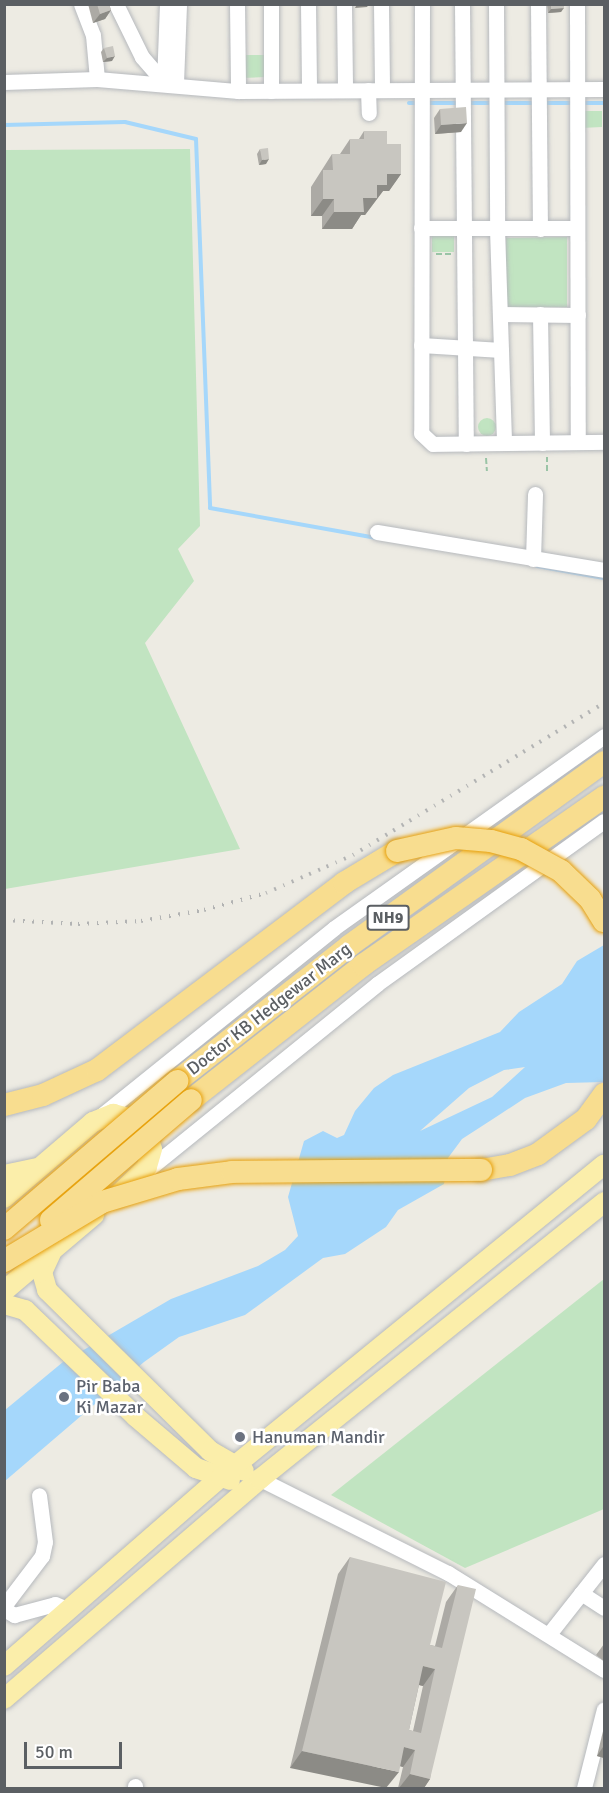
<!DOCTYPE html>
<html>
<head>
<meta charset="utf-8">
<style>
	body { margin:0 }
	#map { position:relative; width:609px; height:1793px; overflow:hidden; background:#edebe3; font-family:Signika,sans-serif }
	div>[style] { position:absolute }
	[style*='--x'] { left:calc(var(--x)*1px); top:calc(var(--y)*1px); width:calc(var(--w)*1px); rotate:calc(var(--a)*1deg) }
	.green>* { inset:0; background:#c1e4c1 }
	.round { border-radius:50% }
	.water>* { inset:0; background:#a5d7fb }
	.stream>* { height:4px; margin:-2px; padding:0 2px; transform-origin:2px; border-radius:2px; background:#a5d7fb }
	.path>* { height:2px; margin-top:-1px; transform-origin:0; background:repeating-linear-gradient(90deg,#9ac4a6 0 6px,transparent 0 9px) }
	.roads { filter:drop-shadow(0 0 2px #b6b9bd) drop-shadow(0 0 2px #b6b9bd) }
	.minor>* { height:15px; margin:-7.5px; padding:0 7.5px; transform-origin:7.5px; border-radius:7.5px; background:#fff }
	.major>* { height:20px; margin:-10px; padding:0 10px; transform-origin:10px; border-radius:10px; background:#fbeeaa }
	.highway>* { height:22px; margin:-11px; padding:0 11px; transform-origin:11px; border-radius:11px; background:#f8dd8f }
	.rail>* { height:4px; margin-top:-2px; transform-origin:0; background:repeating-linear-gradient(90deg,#b2b3b3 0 1.5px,transparent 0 9.5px) }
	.bridges { filter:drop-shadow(0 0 2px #e7a00a) drop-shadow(0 0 2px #e7a00a) }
	.highway-bridge>* { height:22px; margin:-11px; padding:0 11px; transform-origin:11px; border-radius:11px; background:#f8dd8f }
	.wall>* { inset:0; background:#acaaa5 }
	.shaded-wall>* { inset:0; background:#8c8b86 }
	.building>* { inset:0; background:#c8c6c0 }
	.dots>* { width:16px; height:16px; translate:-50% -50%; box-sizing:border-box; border:3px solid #fff; border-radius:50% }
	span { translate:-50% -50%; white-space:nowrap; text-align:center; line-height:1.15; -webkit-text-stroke:5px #fff; paint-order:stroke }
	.shield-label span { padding:2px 4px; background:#fff; border:2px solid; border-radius:4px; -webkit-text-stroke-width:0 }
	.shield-label { font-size:16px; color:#5b5f63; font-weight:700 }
	.street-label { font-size:18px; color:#5b5f63 }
	.worship-label { font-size:18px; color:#5b616d }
	.left { translate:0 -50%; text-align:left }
	.frame { position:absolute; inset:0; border:6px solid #5b5f63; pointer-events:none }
	.scale { position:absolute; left:24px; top:1742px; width:98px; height:27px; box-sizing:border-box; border:3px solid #5b5f63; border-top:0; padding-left:8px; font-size:18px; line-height:21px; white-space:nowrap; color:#5b5f63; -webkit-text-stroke:4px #fff; paint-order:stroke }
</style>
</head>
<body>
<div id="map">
	<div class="green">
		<div style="clip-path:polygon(241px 55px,265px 55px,266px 77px,241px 78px)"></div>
		<div style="clip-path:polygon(581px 111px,602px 111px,602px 127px,581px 128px)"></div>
		<div style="clip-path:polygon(190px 149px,200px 526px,178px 549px,194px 581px,145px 643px,240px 849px,5px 889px,5px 150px)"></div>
		<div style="clip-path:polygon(432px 232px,454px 232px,454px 252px,432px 252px)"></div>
		<div style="clip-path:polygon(567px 237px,567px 307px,506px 308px,506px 238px)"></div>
		<div class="round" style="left:478px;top:418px;width:18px;height:18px"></div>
		<div style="clip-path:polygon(604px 1279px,604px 1509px,465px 1568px,331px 1495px)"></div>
	</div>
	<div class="water">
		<div style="clip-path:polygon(evenodd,604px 945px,604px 1082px,566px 1083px,525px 1098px,496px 1117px,462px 1139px,448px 1158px,444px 1184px,398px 1210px,386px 1227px,345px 1254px,323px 1258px,245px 1315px,179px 1337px,144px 1362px,5px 1481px,5px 1410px,63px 1362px,171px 1299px,258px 1266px,285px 1250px,298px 1236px,288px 1197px,304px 1141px,323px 1131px,337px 1138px,344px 1135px,355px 1111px,374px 1088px,393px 1075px,500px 1032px,519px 1012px,562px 984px,577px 961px,604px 945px,525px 1067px,492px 1097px,420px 1131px,469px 1088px,504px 1070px,525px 1067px)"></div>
	</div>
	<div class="stream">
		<div style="--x:409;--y:103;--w:9;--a:0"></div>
		<div style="--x:425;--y:103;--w:35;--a:0"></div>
		<div style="--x:467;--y:103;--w:26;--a:0"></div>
		<div style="--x:500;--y:103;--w:35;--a:0"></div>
		<div style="--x:542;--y:103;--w:32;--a:0"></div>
		<div style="--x:581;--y:103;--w:23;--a:0"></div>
		<div style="--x:4;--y:125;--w:121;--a:-1.4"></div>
		<div style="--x:125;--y:122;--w:73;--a:13.5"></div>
		<div style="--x:196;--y:139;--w:369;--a:87.8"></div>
		<div style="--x:210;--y:508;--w:169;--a:10.2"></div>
		<div style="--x:537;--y:566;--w:68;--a:10.2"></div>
	</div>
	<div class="path">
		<div style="--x:436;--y:254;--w:15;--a:0"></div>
		<div style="--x:486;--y:458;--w:13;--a:86"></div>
		<div style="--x:547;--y:471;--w:14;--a:-90"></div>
	</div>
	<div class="roads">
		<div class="minor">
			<div style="--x:81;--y:4;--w:33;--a:69"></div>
			<div style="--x:93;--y:35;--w:44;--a:84.8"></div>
			<div style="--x:116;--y:4;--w:59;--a:63.9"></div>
			<div style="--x:142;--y:57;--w:33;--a:49"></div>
			<div style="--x:237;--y:4;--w:87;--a:89.3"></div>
			<div style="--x:271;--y:4;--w:87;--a:90"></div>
			<div style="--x:308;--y:4;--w:86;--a:89.3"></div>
			<div style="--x:344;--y:4;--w:86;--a:89.3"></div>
			<div style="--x:381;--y:4;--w:86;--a:89.3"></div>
			<div style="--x:422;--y:4;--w:429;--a:90.1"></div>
			<div style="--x:421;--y:433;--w:16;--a:43"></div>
			<div style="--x:433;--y:444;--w:171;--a:-0.7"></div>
			<div style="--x:462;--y:4;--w:440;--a:89.5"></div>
			<div style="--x:496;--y:4;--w:225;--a:89.7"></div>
			<div style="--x:497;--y:229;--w:213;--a:88.1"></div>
			<div style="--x:538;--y:4;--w:225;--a:89.5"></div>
			<div style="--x:577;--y:4;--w:438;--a:89.9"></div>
			<div style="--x:4;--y:82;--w:93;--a:-1.8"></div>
			<div style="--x:97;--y:79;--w:142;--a:4.9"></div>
			<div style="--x:238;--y:91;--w:366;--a:-0.3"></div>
			<div style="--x:164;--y:82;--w:78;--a:-87.8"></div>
			<div style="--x:176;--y:83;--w:79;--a:-87.8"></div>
			<div style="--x:368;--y:90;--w:23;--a:88"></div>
			<div style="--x:421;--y:228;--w:156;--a:0"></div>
			<div style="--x:500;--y:314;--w:78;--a:0.7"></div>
			<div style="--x:540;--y:314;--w:129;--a:89.1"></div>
			<div style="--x:421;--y:345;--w:80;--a:3.6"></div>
			<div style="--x:377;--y:532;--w:230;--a:9.5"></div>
			<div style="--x:533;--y:559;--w:65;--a:-88.2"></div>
			<div style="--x:98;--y:1118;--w:303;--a:-38.8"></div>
			<div style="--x:334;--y:928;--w:331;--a:-35.4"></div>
			<div style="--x:145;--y:1172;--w:299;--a:-39"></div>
			<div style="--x:377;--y:984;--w:279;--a:-35.7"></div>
			<div style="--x:260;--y:1479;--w:210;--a:26.6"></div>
			<div style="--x:448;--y:1573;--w:184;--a:31.9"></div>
			<div style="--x:581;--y:1593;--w:27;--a:33"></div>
			<div style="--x:4;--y:1606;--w:63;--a:-52.8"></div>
			<div style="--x:42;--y:1556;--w:14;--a:-78"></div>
			<div style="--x:45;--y:1542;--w:47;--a:-97.3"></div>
			<div style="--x:4;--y:1609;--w:12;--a:31"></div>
			<div style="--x:14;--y:1615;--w:42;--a:-15"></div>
			<div style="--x:55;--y:1604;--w:15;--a:23"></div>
			<div style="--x:549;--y:1634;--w:89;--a:-51.8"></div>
			<div style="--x:135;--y:1786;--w:2;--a:90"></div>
			<div style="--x:584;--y:1788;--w:81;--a:-75.8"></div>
		</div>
		<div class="major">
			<div style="--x:4;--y:1175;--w:34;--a:-12"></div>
			<div style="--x:4;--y:1198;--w:117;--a:-40.5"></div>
			<div style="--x:93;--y:1122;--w:22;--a:-22"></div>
			<div style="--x:113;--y:1114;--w:24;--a:15"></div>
			<div style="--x:136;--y:1120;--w:11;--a:45"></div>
			<div style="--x:144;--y:1128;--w:22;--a:69"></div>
			<div style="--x:152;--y:1149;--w:19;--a:106"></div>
			<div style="--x:147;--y:1167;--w:42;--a:136"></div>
			<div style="--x:51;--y:1253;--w:21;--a:115"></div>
			<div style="--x:42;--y:1272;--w:19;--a:74"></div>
			<div style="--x:47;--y:1290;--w:229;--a:44.6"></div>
			<div style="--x:210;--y:1451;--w:39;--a:30"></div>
			<div style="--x:4;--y:1291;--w:118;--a:-40.2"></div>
			<div style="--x:4;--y:1304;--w:22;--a:16"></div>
			<div style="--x:25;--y:1310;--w:154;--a:43.9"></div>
			<div style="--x:136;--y:1417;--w:79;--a:40.4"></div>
			<div style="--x:196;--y:1468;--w:36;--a:19"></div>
			<div style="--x:4;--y:1666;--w:288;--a:-41.1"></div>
			<div style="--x:221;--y:1477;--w:494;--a:-39.2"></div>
			<div style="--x:4;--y:1699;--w:338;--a:-40.7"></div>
			<div style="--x:260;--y:1479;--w:442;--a:-38.8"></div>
		</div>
		<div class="highway">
			<div style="--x:177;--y:1081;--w:219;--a:-38.1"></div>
			<div style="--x:349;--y:946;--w:314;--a:-35.8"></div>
			<div style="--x:191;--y:1100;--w:219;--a:-38.1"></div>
			<div style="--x:363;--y:965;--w:294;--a:-34.9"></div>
			<div style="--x:4;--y:1105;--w:40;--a:-14.4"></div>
			<div style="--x:43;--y:1095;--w:60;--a:-24.8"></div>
			<div style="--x:97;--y:1070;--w:310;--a:-37.1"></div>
			<div style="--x:344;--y:883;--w:62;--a:-31.1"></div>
			<div style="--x:481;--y:1170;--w:29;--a:-10"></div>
			<div style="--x:510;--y:1165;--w:30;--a:-21"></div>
			<div style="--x:538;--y:1154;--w:59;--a:-36.1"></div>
			<div style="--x:586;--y:1119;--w:31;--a:-54"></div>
		</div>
	</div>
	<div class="rail">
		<div style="--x:4;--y:920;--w:74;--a:3.1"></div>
		<div style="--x:78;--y:924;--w:63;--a:-2.7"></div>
		<div style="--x:141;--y:921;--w:64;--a:-9.9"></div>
		<div style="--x:204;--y:910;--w:64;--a:-15.3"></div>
		<div style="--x:266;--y:893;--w:95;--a:-23.6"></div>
		<div style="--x:353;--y:855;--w:293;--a:-31.2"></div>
	</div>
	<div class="bridges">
		<div class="highway-bridge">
			<div style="--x:397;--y:851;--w:60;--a:-12.4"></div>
			<div style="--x:456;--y:838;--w:35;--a:5"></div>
			<div style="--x:491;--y:841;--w:31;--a:15"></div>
			<div style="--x:521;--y:849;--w:46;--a:28.8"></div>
			<div style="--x:561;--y:871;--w:40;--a:44"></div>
			<div style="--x:590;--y:899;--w:26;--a:58"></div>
			<div style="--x:51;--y:1220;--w:184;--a:-40.6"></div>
			<div style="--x:4;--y:1229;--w:228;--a:-40.5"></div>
			<div style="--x:4;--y:1261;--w:114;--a:-31"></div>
			<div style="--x:102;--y:1202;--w:79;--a:-16.8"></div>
			<div style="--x:178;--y:1179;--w:54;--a:-7.4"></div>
			<div style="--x:232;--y:1172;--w:249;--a:-0.5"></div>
		</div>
	</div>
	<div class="wall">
		<div style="clip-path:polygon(88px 4px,109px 4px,111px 10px,105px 19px,93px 23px)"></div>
		<div style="clip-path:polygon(547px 4px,564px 4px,561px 12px,548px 13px)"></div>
		<div style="clip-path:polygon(104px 48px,112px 61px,103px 62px,101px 52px)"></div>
		<div style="clip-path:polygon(440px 109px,461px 132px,435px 134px,434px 118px)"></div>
		<div style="clip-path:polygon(364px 131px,387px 144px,401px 174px,389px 191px,383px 191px,365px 215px,361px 215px,352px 229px,322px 229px,322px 216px,311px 216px,311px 187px,332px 154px,340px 154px,350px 139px,359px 139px)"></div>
		<div style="clip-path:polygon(260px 149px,266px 164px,259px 165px,257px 154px)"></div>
		<div style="clip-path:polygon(evenodd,350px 1557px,430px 1645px,435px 1646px,446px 1602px,458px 1585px,430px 1779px,424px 1788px,398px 1788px,403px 1767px,400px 1766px,290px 1768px,338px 1574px,350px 1557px,419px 1685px,423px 1686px,413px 1731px,409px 1730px,419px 1685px)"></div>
		<div style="clip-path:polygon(604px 1644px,604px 1661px,596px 1655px)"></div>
		<div style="clip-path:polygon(604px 1727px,604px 1758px,597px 1756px)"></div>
	</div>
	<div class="shaded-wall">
		<div style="clip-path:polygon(357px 4px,369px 4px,367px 7px,355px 8px)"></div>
		<div style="clip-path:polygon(564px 8px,561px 12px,548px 13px,551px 9px)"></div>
		<div style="clip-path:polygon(111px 10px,105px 19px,93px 23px,100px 14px)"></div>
		<div style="clip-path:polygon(115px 56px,112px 61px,103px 62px,107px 58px)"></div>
		<div style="clip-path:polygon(467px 123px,461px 132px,435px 134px,441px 125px)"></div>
		<div style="clip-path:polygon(269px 159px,266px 164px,259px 165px,262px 160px)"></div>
		<div style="clip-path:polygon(387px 174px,401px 174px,389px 191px,383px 191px,365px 215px,361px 215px,352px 229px,322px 229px,334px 212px,363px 198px,377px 185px)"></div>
		<div style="clip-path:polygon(323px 199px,334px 199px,322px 216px,311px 216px)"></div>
		<div style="clip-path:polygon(423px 1666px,435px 1669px,423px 1686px,411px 1683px)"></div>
		<div style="clip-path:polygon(404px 1747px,415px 1750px,403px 1767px,392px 1764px)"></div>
		<div style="clip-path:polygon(603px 1747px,604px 1747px,604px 1758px,597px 1756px)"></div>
		<div style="clip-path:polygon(302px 1751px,399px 1772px,386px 1788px,290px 1768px)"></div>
		<div style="clip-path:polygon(410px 1774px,430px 1779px,424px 1788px,399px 1788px)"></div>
	</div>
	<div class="building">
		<div style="clip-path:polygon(97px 4px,109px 4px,111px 10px,100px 14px)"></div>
		<div style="clip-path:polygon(551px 4px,564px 4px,564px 8px,551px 9px)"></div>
		<div style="clip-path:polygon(113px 46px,115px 56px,107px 58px,104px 48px)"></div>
		<div style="clip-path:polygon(466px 107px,467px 123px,441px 125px,440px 109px)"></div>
		<div style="clip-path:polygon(364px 131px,387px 131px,387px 144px,401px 144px,401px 174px,387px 174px,387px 185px,377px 185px,377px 198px,363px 198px,364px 212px,334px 212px,334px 199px,323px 199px,323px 170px,333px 170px,332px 154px,350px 154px,350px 139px,364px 139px)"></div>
		<div style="clip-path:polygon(268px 148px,269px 159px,262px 160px,260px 149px)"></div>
		<div style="clip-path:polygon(evenodd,350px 1557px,446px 1582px,430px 1645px,442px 1648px,458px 1585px,476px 1589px,430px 1779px,410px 1774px,415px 1750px,404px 1747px,399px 1772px,302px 1751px,350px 1557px,423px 1666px,435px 1669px,421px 1733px,409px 1730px,423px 1666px)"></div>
	</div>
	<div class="dots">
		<div style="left:64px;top:1397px;background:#6b7280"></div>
		<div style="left:240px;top:1437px;background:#6b7280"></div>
	</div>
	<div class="shield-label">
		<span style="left:388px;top:918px">NH9</span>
	</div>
	<div class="street-label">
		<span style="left:269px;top:1009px;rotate:-38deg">Doctor KB Hedgewar Marg</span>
	</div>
	<div class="worship-label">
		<span class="left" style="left:76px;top:1397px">Pir Baba<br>Ki Mazar</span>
		<span class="left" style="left:252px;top:1437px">Hanuman Mandir</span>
	</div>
	<div class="frame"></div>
	<div class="scale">50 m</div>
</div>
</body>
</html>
